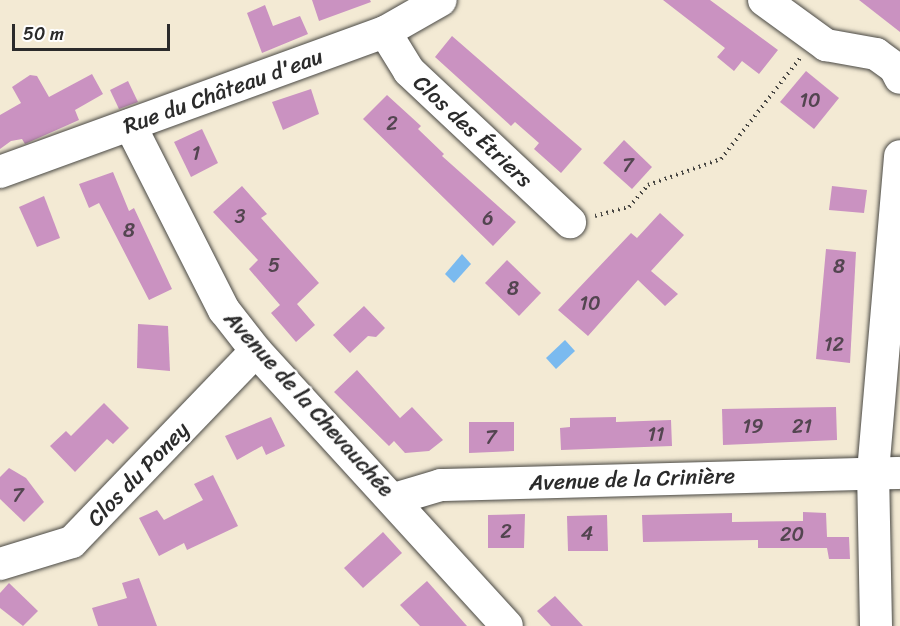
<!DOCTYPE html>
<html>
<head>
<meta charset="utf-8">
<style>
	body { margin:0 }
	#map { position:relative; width:900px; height:626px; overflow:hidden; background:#f3ead4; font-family:Sriracha,sans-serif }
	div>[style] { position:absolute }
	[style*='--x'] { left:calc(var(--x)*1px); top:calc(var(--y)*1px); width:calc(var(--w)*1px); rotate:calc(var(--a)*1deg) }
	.water>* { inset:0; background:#7abaef }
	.building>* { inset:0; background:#ca92c1 }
	.path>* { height:4px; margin-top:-2px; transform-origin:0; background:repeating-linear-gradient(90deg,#494844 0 1.5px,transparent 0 6px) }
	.roads { filter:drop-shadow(0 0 2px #494844) drop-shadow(0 0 2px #494844) }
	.minor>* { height:32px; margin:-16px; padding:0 16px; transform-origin:16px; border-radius:16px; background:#fff }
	span { translate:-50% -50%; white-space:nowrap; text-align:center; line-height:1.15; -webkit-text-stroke:5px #fff; paint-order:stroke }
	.number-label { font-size:20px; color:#534550 }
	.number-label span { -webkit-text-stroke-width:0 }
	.street-label { font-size:22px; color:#2b2b2b }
	.scale { position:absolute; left:12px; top:24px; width:158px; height:27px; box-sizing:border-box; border:3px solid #2b2b2b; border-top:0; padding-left:8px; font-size:18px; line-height:21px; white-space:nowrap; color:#2b2b2b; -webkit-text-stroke:4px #fff; paint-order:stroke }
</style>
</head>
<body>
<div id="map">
	<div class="water">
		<div style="clip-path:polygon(462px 254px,471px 264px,454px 283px,445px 274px)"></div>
		<div style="clip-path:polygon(565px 340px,575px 351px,556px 369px,546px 358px)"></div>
	</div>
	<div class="building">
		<div style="clip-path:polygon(312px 0,370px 0,371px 2px,319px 21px)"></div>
		<div style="clip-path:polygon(663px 0,710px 0,778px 50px,759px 74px,742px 61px,734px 71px,717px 57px,725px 48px)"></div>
		<div style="clip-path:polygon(859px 0,900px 0,900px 32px)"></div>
		<div style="clip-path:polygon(265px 5px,273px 26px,300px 16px,308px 34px,262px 53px,247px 13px)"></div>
		<div style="clip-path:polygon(452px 36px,582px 149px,561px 173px,534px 149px,539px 143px,515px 122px,511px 126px,435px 57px)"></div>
		<div style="clip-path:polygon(806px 71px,839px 98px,814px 129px,780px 102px)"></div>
		<div style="clip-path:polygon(92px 74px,103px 94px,75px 110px,79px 120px,25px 144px,22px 139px,11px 141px,0 149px,0 115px,21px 103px,12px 87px,30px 75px,37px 76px,49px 97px)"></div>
		<div style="clip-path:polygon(128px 81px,138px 102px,119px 109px,110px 90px)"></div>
		<div style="clip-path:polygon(311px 89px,319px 114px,283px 130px,272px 102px)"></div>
		<div style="clip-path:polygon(387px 95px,421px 126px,418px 129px,444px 154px,442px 156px,516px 222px,493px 246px,363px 119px)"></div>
		<div style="clip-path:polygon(202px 129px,218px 163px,191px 177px,174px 142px)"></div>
		<div style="clip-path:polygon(624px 140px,652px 167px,632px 189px,603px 163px)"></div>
		<div style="clip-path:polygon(113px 172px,129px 211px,134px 208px,172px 289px,149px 300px,99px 203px,89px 208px,79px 184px)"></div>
		<div style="clip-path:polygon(242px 186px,267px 214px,261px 218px,319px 283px,297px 304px,315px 325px,296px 342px,271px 313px,280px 305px,249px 269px,258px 260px,213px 212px)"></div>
		<div style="clip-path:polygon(832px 186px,867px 190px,864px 213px,829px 210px)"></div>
		<div style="clip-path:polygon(44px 196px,60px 238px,37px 247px,19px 207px)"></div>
		<div style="clip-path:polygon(660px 213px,684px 235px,651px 271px,678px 294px,665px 306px,638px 280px,588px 336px,558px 310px,631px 233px,637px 238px)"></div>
		<div style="clip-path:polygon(826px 249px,856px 252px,850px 363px,816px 359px)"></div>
		<div style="clip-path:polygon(507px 260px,541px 293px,519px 316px,485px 283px)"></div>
		<div style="clip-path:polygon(364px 306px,385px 328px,376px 337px,368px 336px,350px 353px,333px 335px)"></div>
		<div style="clip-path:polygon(138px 324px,168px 326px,170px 371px,137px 368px)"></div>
		<div style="clip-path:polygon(357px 370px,400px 418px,412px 407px,443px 440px,429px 451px,405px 453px,394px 441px,389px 446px,334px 392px)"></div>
		<div style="clip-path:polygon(104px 403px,129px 428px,113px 444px,107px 439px,75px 472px,50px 446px,66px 431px,71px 436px)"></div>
		<div style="clip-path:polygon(836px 407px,837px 440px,723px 445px,722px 409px)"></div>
		<div style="clip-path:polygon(271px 417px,285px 446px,266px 455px,262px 446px,237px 460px,225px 436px)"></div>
		<div style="clip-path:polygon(616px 417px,616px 422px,671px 420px,672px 446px,561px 450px,560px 428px,570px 427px,570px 418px)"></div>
		<div style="clip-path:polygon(469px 422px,514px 422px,514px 451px,469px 453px)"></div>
		<div style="clip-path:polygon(9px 468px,26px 478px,44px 502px,24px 522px,0 499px,0 477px)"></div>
		<div style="clip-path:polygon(213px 475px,238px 526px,187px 550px,184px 543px,159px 556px,139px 518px,157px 510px,164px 520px,203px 500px,194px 484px)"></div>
		<div style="clip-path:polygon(803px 512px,826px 513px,827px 537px,849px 537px,850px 559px,829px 559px,827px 548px,758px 548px,758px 540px,643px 542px,642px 515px,732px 513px,732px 522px,803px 521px)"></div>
		<div style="clip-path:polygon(525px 514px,524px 548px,488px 548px,488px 515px)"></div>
		<div style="clip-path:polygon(607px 515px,608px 551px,568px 551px,567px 516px)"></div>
		<div style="clip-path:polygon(383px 532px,402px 553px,363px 588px,344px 568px)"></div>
		<div style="clip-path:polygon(139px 578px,157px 626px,98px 626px,92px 608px,127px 598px,122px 583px)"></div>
		<div style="clip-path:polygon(427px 581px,467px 626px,420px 626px,400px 605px)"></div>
		<div style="clip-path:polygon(9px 583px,38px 611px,23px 626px,0 608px,0 593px)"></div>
		<div style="clip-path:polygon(555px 596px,583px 626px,551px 626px,537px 611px)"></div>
	</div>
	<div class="path">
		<div style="--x:595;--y:216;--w:35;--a:-15"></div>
		<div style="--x:629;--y:207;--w:29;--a:-49"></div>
		<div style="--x:648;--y:185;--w:77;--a:-19.6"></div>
		<div style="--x:721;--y:159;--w:130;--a:-51.9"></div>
	</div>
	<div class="roads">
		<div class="minor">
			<div style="--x:764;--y:0;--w:77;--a:36"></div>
			<div style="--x:826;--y:45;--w:51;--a:10.2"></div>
			<div style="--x:876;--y:54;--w:24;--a:36"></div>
			<div style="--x:895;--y:68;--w:11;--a:63"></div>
			<div style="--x:385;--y:32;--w:46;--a:58.4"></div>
			<div style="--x:409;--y:71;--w:221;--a:43.2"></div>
			<div style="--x:130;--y:125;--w:208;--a:63.1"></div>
			<div style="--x:224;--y:310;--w:52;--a:52"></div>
			<div style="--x:256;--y:351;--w:372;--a:47.6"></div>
			<div style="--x:0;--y:172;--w:410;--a:-20"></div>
			<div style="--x:385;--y:32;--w:64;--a:-29.7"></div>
			<div style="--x:394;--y:499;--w:49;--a:-16.6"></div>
			<div style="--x:441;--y:485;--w:459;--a:-1.5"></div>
			<div style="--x:0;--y:564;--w:75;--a:-17"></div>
			<div style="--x:72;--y:542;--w:265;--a:-46.1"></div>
			<div style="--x:876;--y:626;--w:154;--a:-91.1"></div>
			<div style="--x:873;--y:472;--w:317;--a:-85.1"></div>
		</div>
	</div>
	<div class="number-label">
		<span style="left:810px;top:100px">10</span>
		<span style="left:392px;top:123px">2</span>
		<span style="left:196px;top:153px">1</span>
		<span style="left:628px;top:165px">7</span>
		<span style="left:240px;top:216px">3</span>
		<span style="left:488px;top:218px">6</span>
		<span style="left:129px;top:230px">8</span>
		<span style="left:274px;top:265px">5</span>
		<span style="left:839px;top:266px">8</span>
		<span style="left:513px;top:288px">8</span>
		<span style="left:590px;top:303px">10</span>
		<span style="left:834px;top:344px">12</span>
		<span style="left:753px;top:426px">19</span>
		<span style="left:802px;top:426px">21</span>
		<span style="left:656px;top:434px">11</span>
		<span style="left:491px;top:437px">7</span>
		<span style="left:18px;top:495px">7</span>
		<span style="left:506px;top:531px">2</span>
		<span style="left:587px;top:533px">4</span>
		<span style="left:792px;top:534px">20</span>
	</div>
	<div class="street-label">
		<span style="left:223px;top:91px;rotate:-20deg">Rue du Château d'eau</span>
		<span style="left:473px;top:131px;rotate:43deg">Clos des Étriers</span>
		<span style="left:309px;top:404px;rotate:48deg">Avenue de la Chevauchée</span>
		<span style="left:138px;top:474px;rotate:-46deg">Clos du Poney</span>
		<span style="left:632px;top:479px;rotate:-2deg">Avenue de la Crinière</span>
	</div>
	<div class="scale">50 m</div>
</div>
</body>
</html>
